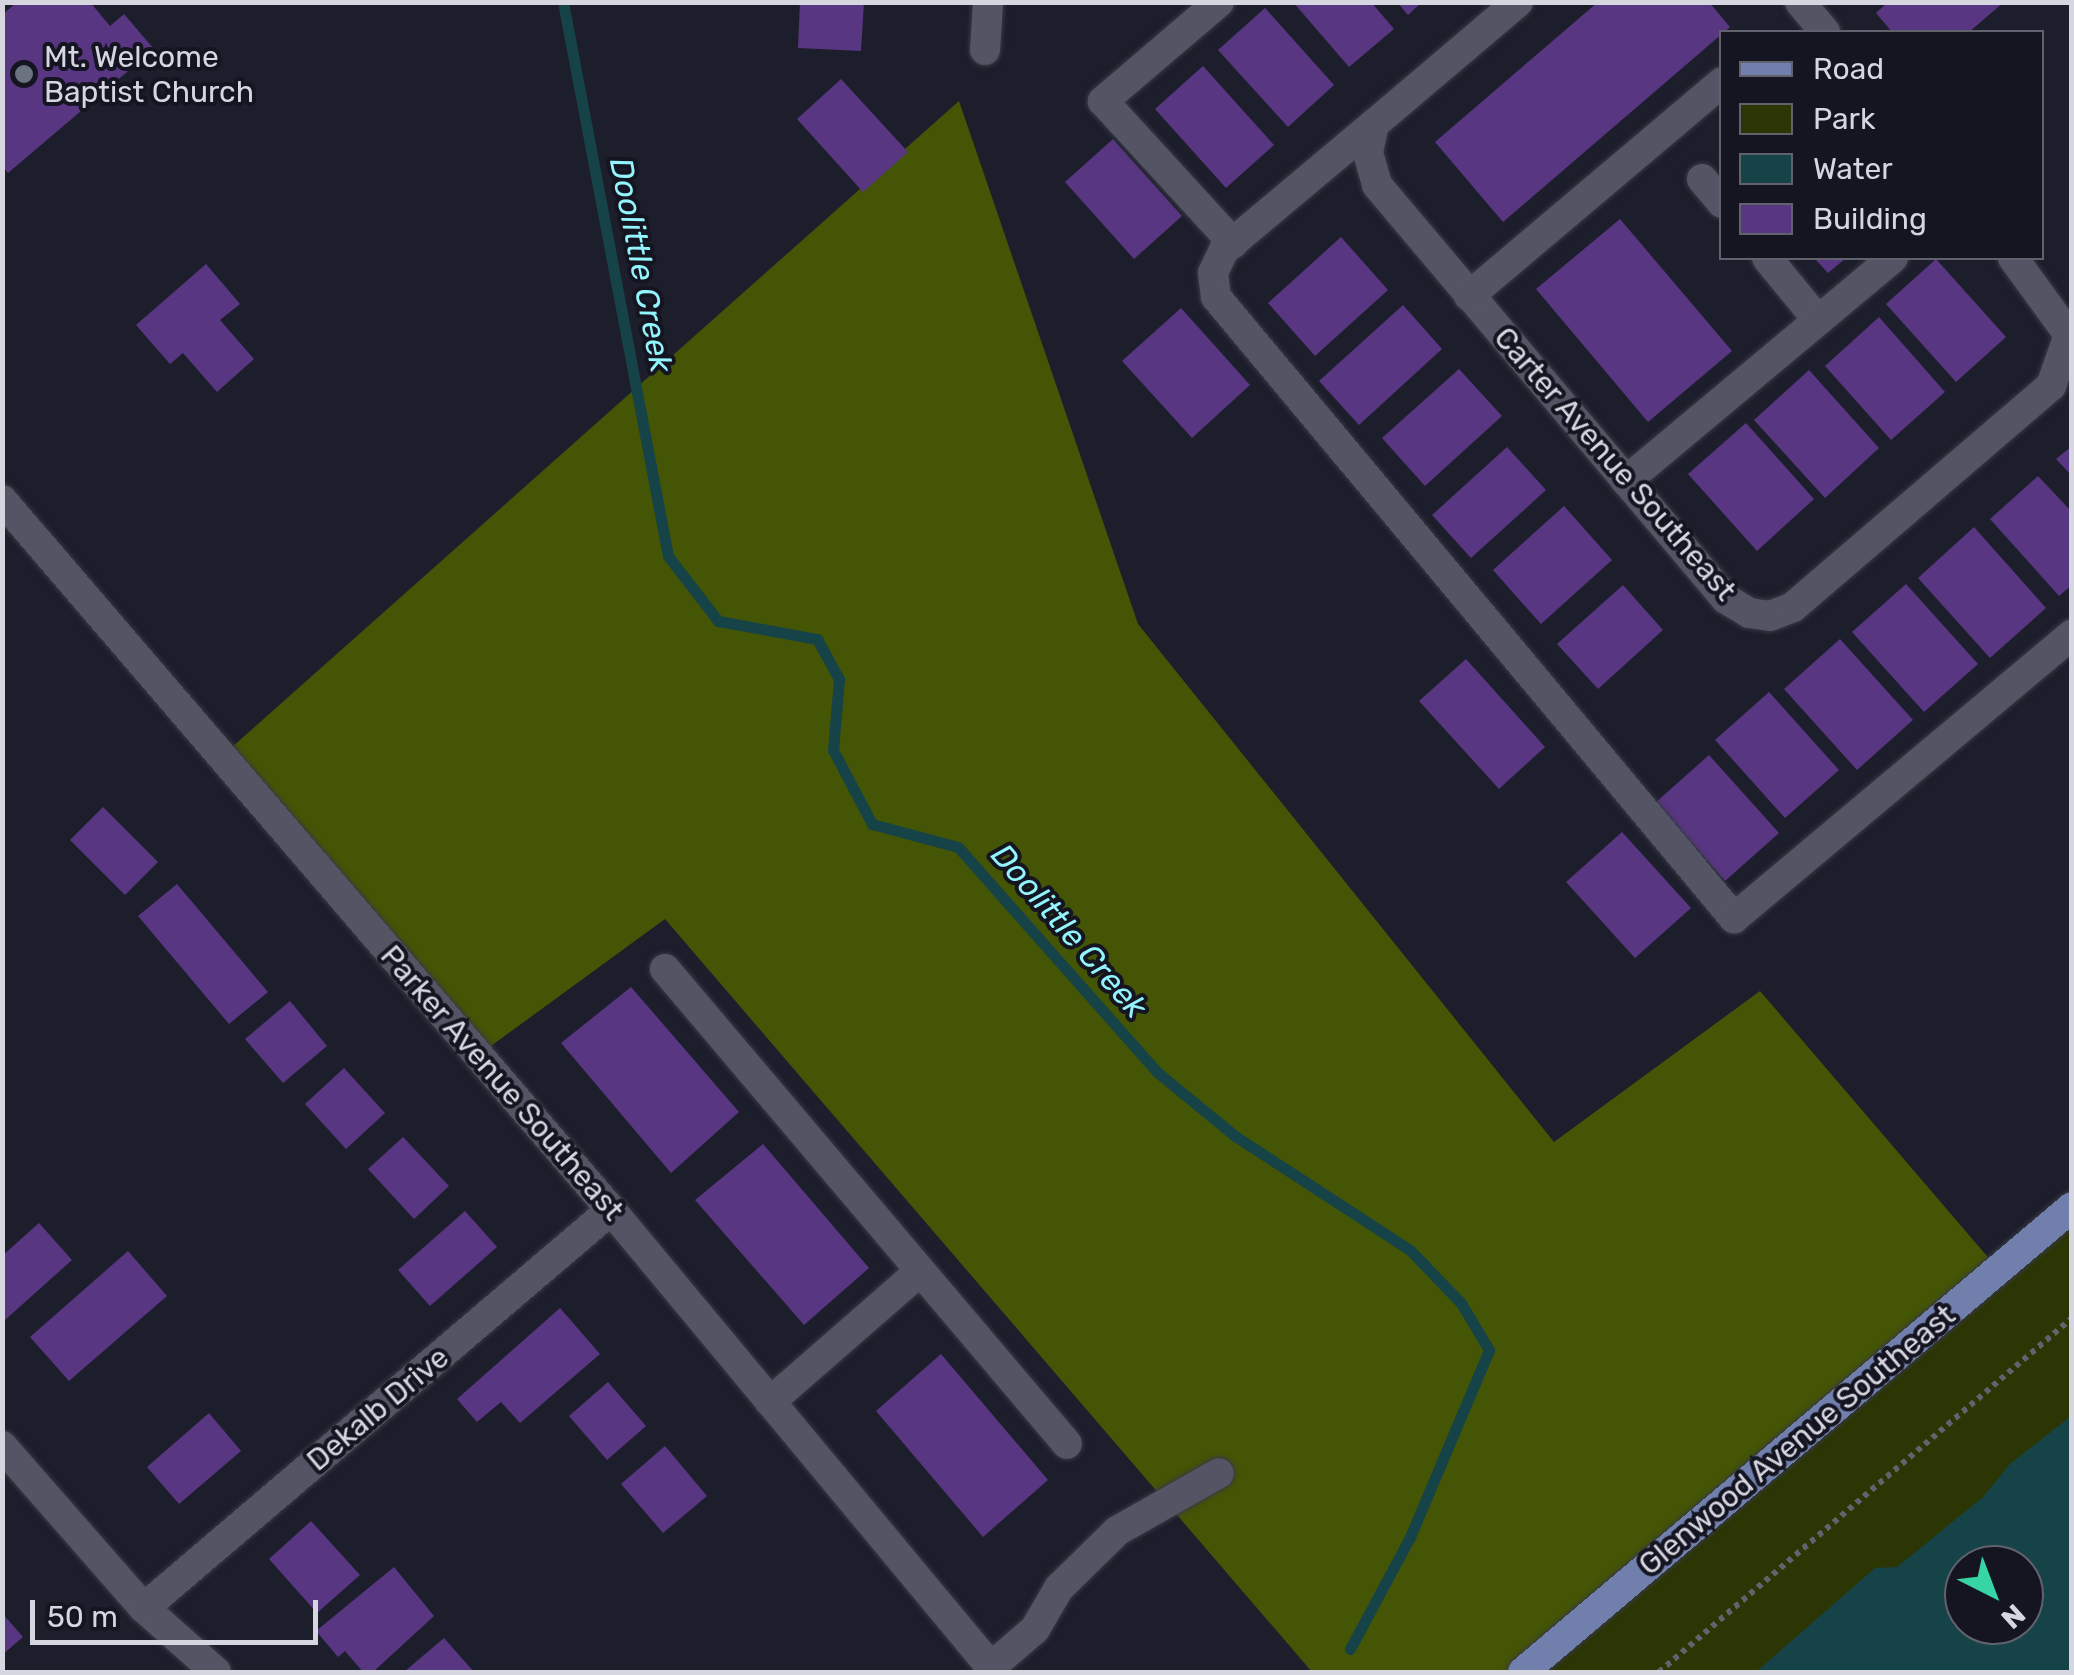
<!DOCTYPE html>
<html>
<head>
<meta charset="utf-8">
<style>
	body { margin:0 }
	#map { position:relative; width:2074px; height:1675px; overflow:hidden; background:#1d1e2b; font-family:Rubik,sans-serif }
	div>[style] { position:absolute }
	[style*='--x'] { left:calc(var(--x)*1px); top:calc(var(--y)*1px); width:calc(var(--w)*1px); rotate:calc(var(--a)*1deg) }
	.green>* { inset:0; background:#2b3604 }
	.forest>* { inset:0; background:#445505 }
	.water>* { inset:0; background:#154347 }
	.stream>* { height:11px; margin:-5.5px; padding:0 5.5px; transform-origin:5.5px; border-radius:5.5px; background:#154347 }
	.building>* { inset:0; background:#593682 }
	.path>* { height:6px; margin-top:-3px; transform-origin:0; background:repeating-linear-gradient(90deg,#61626d 0 5px,transparent 0 10px) }
	.roads { filter:drop-shadow(0 0 2px #383944) drop-shadow(0 0 2px #383944) }
	.minor>* { height:30px; margin:-15px; padding:0 15px; transform-origin:15px; border-radius:15px; background:#535564 }
	.major>* { height:30px; margin:-15px; padding:0 15px; transform-origin:15px; border-radius:15px; background:#717fad }
	.dots>* { width:28px; height:28px; translate:-50% -50%; box-sizing:border-box; border:5px solid #141521; border-radius:50% }
	span { translate:-50% -50%; white-space:nowrap; text-align:center; line-height:1.15; -webkit-text-stroke:8px #141521; paint-order:stroke }
	.poi-label { font-size:30px; color:#d5d6df }
	.left { translate:0 -50%; text-align:left }
	.street-label { font-size:30px; color:#d5d6df }
	.water-label { font-size:32px; color:#93f4fb; font-style:italic }
	.frame { position:absolute; inset:0; border:5px solid #d5d6df; pointer-events:none }
	.legend { position:absolute; left:1719px; top:30px; width:325px; height:230px; box-sizing:border-box; background:#141521; border:2px solid #61626d; margin:0; padding:12px 18px; list-style:none; font-size:30px; color:#d5d6df }
	.legend li { display:flex; align-items:center; gap:20px; height:50px }
	.legend b { width:50px; border:2px solid #61626d }
	.north { position:absolute; left:1944px; top:1545px; width:100px; height:100px; box-sizing:border-box; background:#141521; border:2px solid #61626d; border-radius:50%; rotate:138deg; font-size:28px; font-weight:700; line-height:40px; text-align:center; color:#d5d6df }
	.north::after { content:''; display:block; margin:auto; width:35px; height:45px; background:#37d4a6; clip-path:polygon(50% 0,100% 100%,50% 72%,0 100%) }
	.scale { position:absolute; left:30px; top:1600px; width:288px; height:45px; box-sizing:border-box; border:5px solid #d5d6df; border-top:0; padding-left:12px; font-size:30px; line-height:35px; white-space:nowrap; color:#d5d6df; -webkit-text-stroke:8px #141521; paint-order:stroke }
</style>
</head>
<body>
<div id="map">
	<div class="green">
		<div style="clip-path:polygon(evenodd,2071px 1207px,2071px 1672px,1523px 1672px,2071px 1207px,1964px 1565px,2024px 1565px,2024px 1625px,1964px 1625px,1964px 1565px)"></div>
	</div>
	<div class="forest">
		<div style="clip-path:polygon(959px 101px,1138px 624px,1554px 1142px,1760px 991px,1998px 1269px,1520px 1672px,1312px 1672px,665px 919px,480px 1054px,231px 748px)"></div>
	</div>
	<div class="water">
		<div style="clip-path:polygon(evenodd,2071px 1416px,2071px 1672px,1756px 1672px,1875px 1568px,1897px 1567px,1983px 1497px,2010px 1464px,2071px 1416px,1964px 1565px,2024px 1565px,2024px 1625px,1964px 1625px,1964px 1565px)"></div>
	</div>
	<div class="stream">
		<div style="--x:563;--y:2;--w:564;--a:79.27"></div>
		<div style="--x:668;--y:556;--w:82;--a:52.4"></div>
		<div style="--x:718;--y:621;--w:101;--a:10.3"></div>
		<div style="--x:817;--y:639;--w:46;--a:61.2"></div>
		<div style="--x:839;--y:679;--w:71;--a:94.8"></div>
		<div style="--x:833;--y:750;--w:84;--a:62.2"></div>
		<div style="--x:872;--y:824;--w:89;--a:15"></div>
		<div style="--x:958;--y:847;--w:300;--a:48.5"></div>
		<div style="--x:1157;--y:1072;--w:101;--a:39.4"></div>
		<div style="--x:1235;--y:1136;--w:209;--a:33.1"></div>
		<div style="--x:1410;--y:1250;--w:74;--a:46.1"></div>
		<div style="--x:1461;--y:1303;--w:55;--a:59.2"></div>
		<div style="--x:1489;--y:1350;--w:203;--a:112.9"></div>
		<div style="--x:1410;--y:1537;--w:127;--a:118.2"></div>
	</div>
	<div class="building">
		<div style="clip-path:polygon(17px 2px,90px 2px,110px 26px,124px 14px,154px 49px,8px 173px,2px 166px,2px 15px)"></div>
		<div style="clip-path:polygon(800px 2px,864px 2px,861px 51px,798px 48px)"></div>
		<div style="clip-path:polygon(1293px 2px,1371px 2px,1394px 29px,1349px 67px)"></div>
		<div style="clip-path:polygon(1397px 2px,1422px 2px,1408px 15px)"></div>
		<div style="clip-path:polygon(1598px 2px,1709px 2px,1730px 27px,1503px 222px,1435px 142px)"></div>
		<div style="clip-path:polygon(1888px 2px,2004px 2px,1969px 32px,1892px 32px,1876px 13px)"></div>
		<div style="clip-path:polygon(1265px 8px,1334px 85px,1288px 127px,1218px 50px)"></div>
		<div style="clip-path:polygon(1203px 66px,1274px 145px,1226px 188px,1155px 109px)"></div>
		<div style="clip-path:polygon(841px 79px,908px 152px,863px 192px,797px 119px)"></div>
		<div style="clip-path:polygon(1113px 139px,1182px 216px,1134px 259px,1065px 182px)"></div>
		<div style="clip-path:polygon(1620px 219px,1732px 351px,1648px 422px,1536px 289px)"></div>
		<div style="clip-path:polygon(1341px 237px,1388px 290px,1315px 356px,1268px 303px)"></div>
		<div style="clip-path:polygon(1814px 258px,1846px 258px,1828px 273px)"></div>
		<div style="clip-path:polygon(1936px 259px,2006px 337px,1956px 382px,1886px 304px)"></div>
		<div style="clip-path:polygon(206px 264px,240px 304px,220px 320px,254px 359px,217px 392px,183px 353px,170px 364px,136px 325px)"></div>
		<div style="clip-path:polygon(1403px 305px,1442px 349px,1359px 425px,1319px 381px)"></div>
		<div style="clip-path:polygon(1181px 308px,1250px 385px,1192px 438px,1122px 361px)"></div>
		<div style="clip-path:polygon(1879px 317px,1945px 392px,1891px 440px,1825px 366px)"></div>
		<div style="clip-path:polygon(1459px 369px,1502px 416px,1425px 486px,1382px 438px)"></div>
		<div style="clip-path:polygon(1809px 370px,1879px 448px,1825px 498px,1754px 420px)"></div>
		<div style="clip-path:polygon(1746px 423px,1814px 499px,1757px 551px,1688px 474px)"></div>
		<div style="clip-path:polygon(2072px 446px,2072px 476px,2056px 459px)"></div>
		<div style="clip-path:polygon(1507px 447px,1546px 490px,1471px 558px,1432px 515px)"></div>
		<div style="clip-path:polygon(2038px 476px,2072px 512px,2072px 585px,2059px 596px,1990px 519px)"></div>
		<div style="clip-path:polygon(1564px 506px,1612px 560px,1541px 624px,1493px 570px)"></div>
		<div style="clip-path:polygon(1974px 527px,2046px 608px,1990px 658px,1918px 578px)"></div>
		<div style="clip-path:polygon(1906px 584px,1978px 664px,1924px 712px,1852px 632px)"></div>
		<div style="clip-path:polygon(1623px 585px,1663px 630px,1598px 689px,1557px 644px)"></div>
		<div style="clip-path:polygon(1840px 639px,1913px 720px,1857px 770px,1784px 689px)"></div>
		<div style="clip-path:polygon(1466px 659px,1545px 747px,1499px 789px,1419px 701px)"></div>
		<div style="clip-path:polygon(1769px 692px,1839px 770px,1785px 818px,1715px 740px)"></div>
		<div style="clip-path:polygon(1709px 755px,1779px 833px,1725px 881px,1655px 803px)"></div>
		<div style="clip-path:polygon(103px 807px,158px 862px,125px 895px,70px 840px)"></div>
		<div style="clip-path:polygon(1622px 832px,1691px 908px,1635px 958px,1566px 882px)"></div>
		<div style="clip-path:polygon(177px 884px,268px 992px,229px 1024px,138px 916px)"></div>
		<div style="clip-path:polygon(631px 987px,739px 1112px,671px 1173px,561px 1043px)"></div>
		<div style="clip-path:polygon(290px 1001px,327px 1046px,283px 1083px,245px 1039px)"></div>
		<div style="clip-path:polygon(344px 1068px,385px 1113px,346px 1149px,305px 1104px)"></div>
		<div style="clip-path:polygon(403px 1137px,449px 1186px,414px 1219px,368px 1169px)"></div>
		<div style="clip-path:polygon(763px 1144px,869px 1268px,804px 1325px,695px 1200px)"></div>
		<div style="clip-path:polygon(465px 1211px,497px 1247px,430px 1306px,398px 1270px)"></div>
		<div style="clip-path:polygon(39px 1223px,72px 1260px,5px 1320px,2px 1256px)"></div>
		<div style="clip-path:polygon(128px 1251px,167px 1296px,69px 1381px,30px 1337px)"></div>
		<div style="clip-path:polygon(560px 1308px,600px 1354px,520px 1423px,501px 1402px,477px 1422px,457px 1399px)"></div>
		<div style="clip-path:polygon(941px 1354px,1048px 1480px,983px 1537px,876px 1411px)"></div>
		<div style="clip-path:polygon(608px 1382px,646px 1426px,607px 1460px,569px 1416px)"></div>
		<div style="clip-path:polygon(209px 1413px,241px 1451px,179px 1504px,147px 1467px)"></div>
		<div style="clip-path:polygon(665px 1446px,707px 1496px,663px 1533px,621px 1484px)"></div>
		<div style="clip-path:polygon(311px 1521px,360px 1575px,317px 1613px,269px 1559px)"></div>
		<div style="clip-path:polygon(394px 1567px,434px 1616px,373px 1672px,363px 1672px,345px 1651px,338px 1657px,316px 1631px)"></div>
		<div style="clip-path:polygon(2px 1613px,23px 1637px,2px 1655px)"></div>
		<div style="clip-path:polygon(444px 1638px,474px 1672px,404px 1672px)"></div>
	</div>
	<div class="path">
		<div style="--x:1659;--y:1672;--w:544;--a:-40.6"></div>
	</div>
	<div class="roads">
		<div class="minor">
			<div style="--x:1219;--y:2;--w:153;--a:139.5"></div>
			<div style="--x:1103;--y:101;--w:193;--a:47.5"></div>
			<div style="--x:1518;--y:2;--w:189;--a:139.7"></div>
			<div style="--x:1374;--y:124;--w:30;--a:102"></div>
			<div style="--x:1368;--y:153;--w:33;--a:74"></div>
			<div style="--x:1377;--y:185;--w:541;--a:49.87"></div>
			<div style="--x:1726;--y:599;--w:27;--a:31"></div>
			<div style="--x:1749;--y:613;--w:21;--a:8"></div>
			<div style="--x:1770;--y:616;--w:25;--a:-21"></div>
			<div style="--x:1793;--y:607;--w:340;--a:-40.6"></div>
			<div style="--x:2051;--y:386;--w:54;--a:-70.6"></div>
			<div style="--x:2069;--y:335;--w:95;--a:-126"></div>
			<div style="--x:1800;--y:2;--w:39;--a:50"></div>
			<div style="--x:985;--y:50;--w:48;--a:-86.4"></div>
			<div style="--x:1374;--y:124;--w:196;--a:140"></div>
			<div style="--x:1224;--y:250;--w:25;--a:116"></div>
			<div style="--x:1213;--y:273;--w:24;--a:83"></div>
			<div style="--x:1216;--y:297;--w:809;--a:50.17"></div>
			<div style="--x:1734;--y:918;--w:441;--a:-40"></div>
			<div style="--x:1702;--y:179;--w:31;--a:50"></div>
			<div style="--x:1767;--y:258;--w:80;--a:50.6"></div>
			<div style="--x:1469;--y:296;--w:331;--a:-40.2"></div>
			<div style="--x:1626;--y:481;--w:348;--a:-39.9"></div>
			<div style="--x:2;--y:500;--w:929;--a:49.37"></div>
			<div style="--x:607;--y:1205;--w:607;--a:50.28"></div>
			<div style="--x:665;--y:969;--w:622;--a:49.76"></div>
			<div style="--x:770;--y:1402;--w:198;--a:-41.1"></div>
			<div style="--x:2;--y:1446;--w:215;--a:48.8"></div>
			<div style="--x:144;--y:1608;--w:96;--a:41.6"></div>
			<div style="--x:144;--y:1608;--w:614;--a:-40.44"></div>
			<div style="--x:991;--y:1667;--w:58;--a:-40.8"></div>
			<div style="--x:1035;--y:1629;--w:48;--a:-59.7"></div>
			<div style="--x:1059;--y:1588;--w:81;--a:-44.5"></div>
			<div style="--x:1117;--y:1531;--w:117;--a:-29.6"></div>
		</div>
		<div class="major">
			<div style="--x:1523;--y:1672;--w:719;--a:-40.26"></div>
		</div>
	</div>
	<div class="dots">
		<div style="left:24px;top:74px;background:#6b7280"></div>
	</div>
	<div class="poi-label">
		<span class="left" style="left:44px;top:74px">Mt. Welcome<br>Baptist Church</span>
	</div>
	<div class="street-label">
		<span style="left:1615px;top:464px;rotate:49deg">Carter Avenue Southeast</span>
		<span style="left:502px;top:1083px;rotate:49deg">Parker Avenue Southeast</span>
		<span style="left:378px;top:1409px;rotate:-40deg">Dekalb Drive</span>
		<span style="left:1797px;top:1440px;rotate:-40deg">Glenwood Avenue Southeast</span>
	</div>
	<div class="water-label">
		<span style="left:641px;top:265px;rotate:79deg">Doolittle Creek</span>
		<span style="left:1069px;top:931px;rotate:49deg">Doolittle Creek</span>
	</div>
	<div class="frame"></div>
	<ul class="legend">
	<li><b style="height:12px;background:#717fad"></b>Road</li>
	<li><b style="height:28px;background:#2b3604"></b>Park</li>
	<li><b style="height:28px;background:#154347"></b>Water</li>
	<li><b style="height:28px;background:#593682"></b>Building</li>
	</ul>
	<div class="north">N</div>
	<div class="scale">50 m</div>
</div>
</body>
</html>
